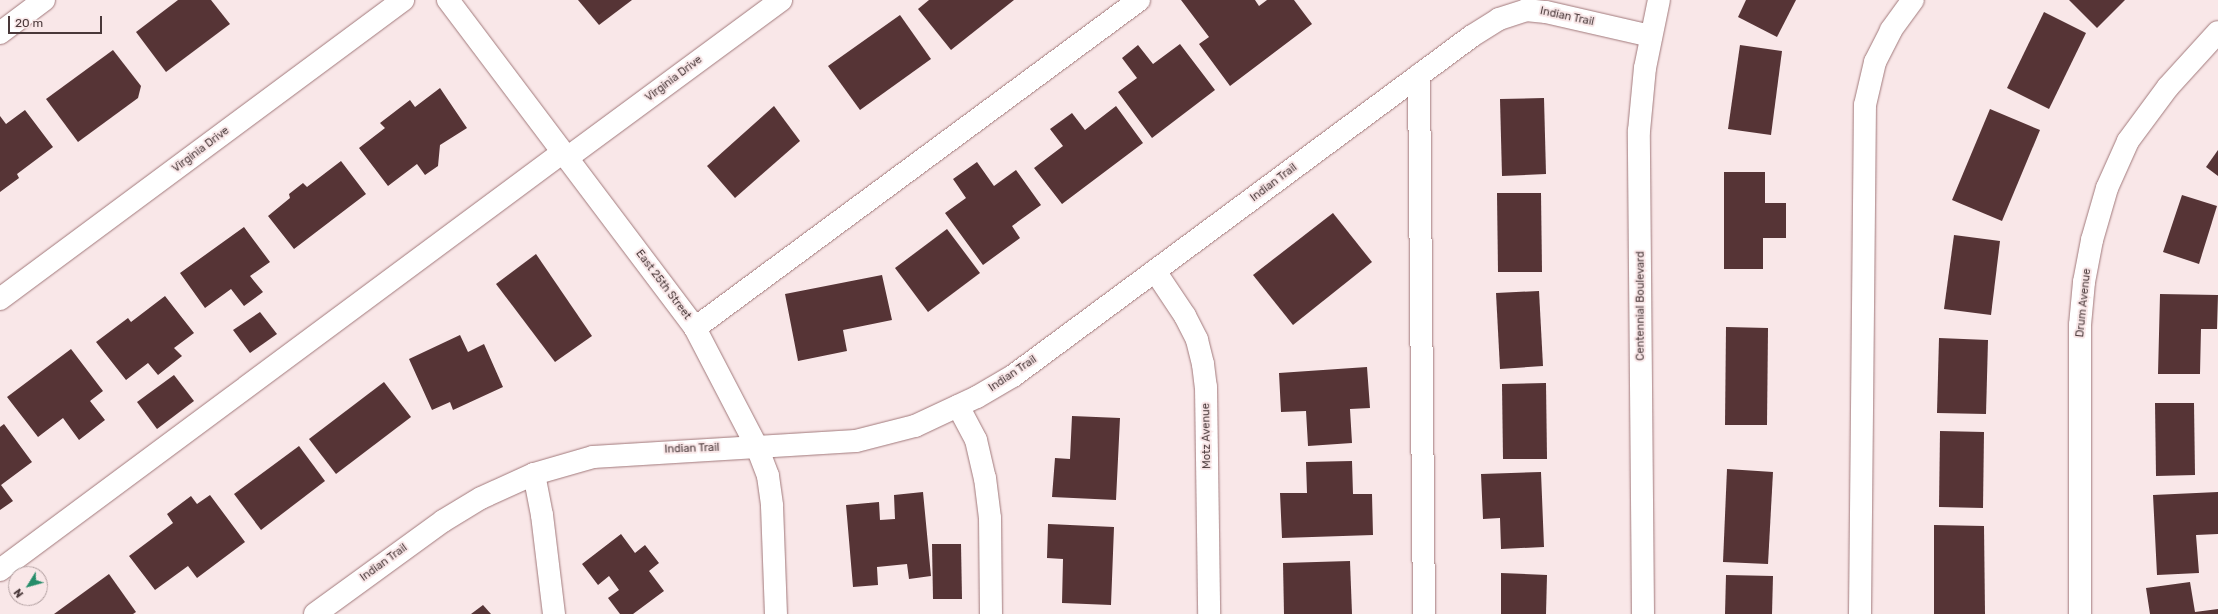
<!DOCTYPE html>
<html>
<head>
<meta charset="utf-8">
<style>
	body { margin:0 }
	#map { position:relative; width:2218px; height:614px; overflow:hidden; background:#f9e7e8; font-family:Rubik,sans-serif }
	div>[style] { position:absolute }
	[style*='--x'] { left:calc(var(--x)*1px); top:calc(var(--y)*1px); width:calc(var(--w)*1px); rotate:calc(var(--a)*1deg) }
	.building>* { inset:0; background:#563436 }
	.roads { filter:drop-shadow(0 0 1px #a1797b) drop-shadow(0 0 1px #a1797b) }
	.minor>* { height:22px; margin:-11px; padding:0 11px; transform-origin:11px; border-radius:11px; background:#fff }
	span { translate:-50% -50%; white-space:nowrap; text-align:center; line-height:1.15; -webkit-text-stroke:4px #f9e7e8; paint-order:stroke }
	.street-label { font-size:11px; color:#493839 }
	.north { position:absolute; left:8px; top:566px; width:40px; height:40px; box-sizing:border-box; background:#f9e7e8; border:1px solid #b3a1a2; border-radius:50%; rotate:233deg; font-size:11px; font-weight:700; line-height:16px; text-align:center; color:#493839 }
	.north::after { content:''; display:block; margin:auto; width:14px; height:18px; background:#268d6a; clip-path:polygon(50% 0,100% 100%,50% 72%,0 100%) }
	.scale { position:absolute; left:8px; top:16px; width:94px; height:18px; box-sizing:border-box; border:2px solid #493839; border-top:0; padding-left:5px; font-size:12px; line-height:14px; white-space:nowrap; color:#493839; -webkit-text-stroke:3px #f9e7e8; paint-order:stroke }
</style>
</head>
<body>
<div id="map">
	<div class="building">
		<div style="clip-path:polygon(178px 0,211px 0,230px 24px,166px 72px,136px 32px)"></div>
		<div style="clip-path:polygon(578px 0,632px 0,599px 25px)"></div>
		<div style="clip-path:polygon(929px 0,1014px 0,951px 50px,918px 9px)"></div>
		<div style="clip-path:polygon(1181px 0,1255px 0,1259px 6px,1267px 0,1294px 0,1312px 24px,1230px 86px,1199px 44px,1209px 37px)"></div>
		<div style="clip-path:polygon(1746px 0,1796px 0,1777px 37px,1738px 17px)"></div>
		<div style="clip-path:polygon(2069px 0,2125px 0,2097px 28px)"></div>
		<div style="clip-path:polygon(2044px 12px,2086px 33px,2049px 109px,2007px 88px)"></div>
		<div style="clip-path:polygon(900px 15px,931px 59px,860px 110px,828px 66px)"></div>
		<div style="clip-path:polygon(1180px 44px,1215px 90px,1152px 138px,1118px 92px,1137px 78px,1122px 58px,1138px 45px,1153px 64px)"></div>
		<div style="clip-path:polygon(1740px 45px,1782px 51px,1771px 135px,1728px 129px)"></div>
		<div style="clip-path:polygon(113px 50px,141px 86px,138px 98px,78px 142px,46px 99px)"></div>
		<div style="clip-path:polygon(440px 88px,467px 128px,440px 145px,438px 166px,425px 175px,417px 164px,388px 186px,359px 148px,385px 128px,380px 123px,410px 100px,415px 107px)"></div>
		<div style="clip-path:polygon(1544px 98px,1546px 174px,1502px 176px,1500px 99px)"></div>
		<div style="clip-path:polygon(774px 106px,800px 141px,735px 198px,707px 166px)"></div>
		<div style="clip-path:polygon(1116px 106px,1143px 143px,1062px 204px,1034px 168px,1063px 146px,1050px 129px,1072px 113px,1085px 130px)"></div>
		<div style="clip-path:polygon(1990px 109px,2040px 130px,2002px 221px,1952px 200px)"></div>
		<div style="clip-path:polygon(25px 110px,53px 147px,17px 174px,19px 178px,0 192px,0 116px,6px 124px)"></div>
		<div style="clip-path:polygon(2218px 150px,2218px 176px,2206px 167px)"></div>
		<div style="clip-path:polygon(341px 161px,366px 194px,294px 249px,268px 216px,290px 198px,289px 194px,303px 183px,307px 187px)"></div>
		<div style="clip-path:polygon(977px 162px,994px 186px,1016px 170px,1041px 205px,1012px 226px,1020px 238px,983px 265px,945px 213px,966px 198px,953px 179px)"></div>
		<div style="clip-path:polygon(1724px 172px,1765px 172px,1765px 203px,1786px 203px,1786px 238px,1763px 238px,1763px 269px,1724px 269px)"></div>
		<div style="clip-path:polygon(1497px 193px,1541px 193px,1542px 272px,1498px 272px)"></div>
		<div style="clip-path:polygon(2182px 195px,2217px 206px,2199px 264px,2163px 252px)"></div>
		<div style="clip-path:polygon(1333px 213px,1372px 262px,1293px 325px,1253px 275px)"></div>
		<div style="clip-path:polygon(244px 227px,270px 262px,250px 276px,263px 292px,244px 306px,231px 289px,205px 308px,180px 273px)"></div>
		<div style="clip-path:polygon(947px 229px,980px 273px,928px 312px,895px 268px)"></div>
		<div style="clip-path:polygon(1954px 235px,2000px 241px,1991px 315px,1944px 309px)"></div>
		<div style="clip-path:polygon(536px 254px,592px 336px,555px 362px,496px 284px)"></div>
		<div style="clip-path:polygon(882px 275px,892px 320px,843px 330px,847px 351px,798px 361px,785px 294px)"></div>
		<div style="clip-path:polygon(1539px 291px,1543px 366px,1500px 369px,1496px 293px)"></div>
		<div style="clip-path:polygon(2160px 294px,2218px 295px,2217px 329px,2201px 329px,2200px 374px,2158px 374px)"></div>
		<div style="clip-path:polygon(165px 296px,194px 333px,174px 348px,182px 356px,158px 375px,148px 363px,126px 380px,96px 342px,128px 318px,131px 322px)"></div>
		<div style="clip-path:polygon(260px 312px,277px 334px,250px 353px,233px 330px)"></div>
		<div style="clip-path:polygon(1726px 327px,1768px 328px,1767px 425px,1725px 425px)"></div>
		<div style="clip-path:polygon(460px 335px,468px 352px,484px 344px,503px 387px,453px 410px,450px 402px,432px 410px,409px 359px)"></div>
		<div style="clip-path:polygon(1939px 338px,1988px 340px,1986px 414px,1937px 413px)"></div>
		<div style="clip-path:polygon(71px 349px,103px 391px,90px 401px,105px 420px,79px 440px,63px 418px,38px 437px,7px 397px)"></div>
		<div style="clip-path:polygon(1367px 367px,1370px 408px,1350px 409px,1352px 443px,1308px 446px,1306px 411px,1281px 412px,1279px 373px)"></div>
		<div style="clip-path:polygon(174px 375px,194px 401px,157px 429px,137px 402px)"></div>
		<div style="clip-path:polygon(384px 382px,411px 417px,336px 474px,309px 439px)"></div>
		<div style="clip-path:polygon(1546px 383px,1547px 459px,1503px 459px,1502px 384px)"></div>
		<div style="clip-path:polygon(2155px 403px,2194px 403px,2195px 475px,2156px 476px)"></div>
		<div style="clip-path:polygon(1072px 416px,1120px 418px,1116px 500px,1052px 497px,1055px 458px,1070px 459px)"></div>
		<div style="clip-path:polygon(4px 424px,32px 462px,1px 485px,13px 501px,0 510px,0 427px)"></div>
		<div style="clip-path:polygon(1940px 431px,1984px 432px,1983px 508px,1939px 507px)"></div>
		<div style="clip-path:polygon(299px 446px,325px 481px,261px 530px,234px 494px)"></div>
		<div style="clip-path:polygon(1352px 461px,1353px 494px,1372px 494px,1373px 535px,1282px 538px,1280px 493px,1307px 493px,1306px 462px)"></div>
		<div style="clip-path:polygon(1727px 469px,1773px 472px,1768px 564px,1723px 562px)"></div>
		<div style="clip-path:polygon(1541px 472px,1544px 547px,1501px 549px,1500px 518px,1483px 519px,1481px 474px)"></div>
		<div style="clip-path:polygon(923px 492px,931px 576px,909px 579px,907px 564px,877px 567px,878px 585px,853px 587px,846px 505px,879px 502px,880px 520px,895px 519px,894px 495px)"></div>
		<div style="clip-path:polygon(2218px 492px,2218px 534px,2196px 535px,2199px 573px,2157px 575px,2153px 495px)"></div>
		<div style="clip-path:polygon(210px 495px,245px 542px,197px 578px,188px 566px,155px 590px,129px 556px,173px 523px,167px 514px,191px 496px,197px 504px)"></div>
		<div style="clip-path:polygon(1048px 524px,1114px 527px,1111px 605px,1062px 603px,1063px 559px,1047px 558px)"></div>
		<div style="clip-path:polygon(1934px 525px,1984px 526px,1985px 614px,1934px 614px)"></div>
		<div style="clip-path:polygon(621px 534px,635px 553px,645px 545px,659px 563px,649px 571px,664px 591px,633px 614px,620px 614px,608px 598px,619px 590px,609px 576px,598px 585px,582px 564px)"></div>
		<div style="clip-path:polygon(932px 544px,961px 544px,962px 599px,933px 599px)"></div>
		<div style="clip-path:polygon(1350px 561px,1352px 614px,1284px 614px,1283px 563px)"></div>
		<div style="clip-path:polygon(1501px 573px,1547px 575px,1546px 614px,1501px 614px)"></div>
		<div style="clip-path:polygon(109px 574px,136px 612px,133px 614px,54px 614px)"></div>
		<div style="clip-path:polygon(1726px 575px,1773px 576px,1772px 614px,1725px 614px)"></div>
		<div style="clip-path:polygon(2190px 582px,2195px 612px,2218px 609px,2218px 614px,2150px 614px,2146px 588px)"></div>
		<div style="clip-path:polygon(483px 605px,491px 614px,471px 614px)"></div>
	</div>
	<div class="roads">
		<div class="minor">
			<div style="--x:448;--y:0;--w:411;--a:53"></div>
			<div style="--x:695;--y:328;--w:134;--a:62.5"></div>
			<div style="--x:757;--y:447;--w:31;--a:69"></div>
			<div style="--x:768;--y:476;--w:30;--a:82"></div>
			<div style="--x:772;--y:506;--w:108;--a:87.9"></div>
			<div style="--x:0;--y:33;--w:55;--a:-36.9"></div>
			<div style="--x:1419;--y:75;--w:539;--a:89.47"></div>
			<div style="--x:567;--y:158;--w:266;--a:-36.4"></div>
			<div style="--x:1155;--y:271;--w:54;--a:56.3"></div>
			<div style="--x:1185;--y:316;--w:27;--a:63"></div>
			<div style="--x:1197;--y:340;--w:25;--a:76"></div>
			<div style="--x:1203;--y:364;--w:23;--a:83"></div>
			<div style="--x:1206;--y:387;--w:227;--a:89.2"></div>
			<div style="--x:0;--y:299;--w:502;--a:-36.57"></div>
			<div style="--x:695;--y:328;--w:552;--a:-36.45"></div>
			<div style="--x:958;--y:406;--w:38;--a:62"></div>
			<div style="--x:976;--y:440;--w:39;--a:77"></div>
			<div style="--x:985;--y:478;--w:40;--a:82.9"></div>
			<div style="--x:990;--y:518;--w:96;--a:89.4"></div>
			<div style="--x:534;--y:474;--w:42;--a:79"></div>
			<div style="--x:542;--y:515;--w:100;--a:83.1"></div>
			<div style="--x:0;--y:570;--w:701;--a:-36.59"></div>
			<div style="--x:315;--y:614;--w:158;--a:-36"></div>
			<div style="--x:443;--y:521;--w:44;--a:-31.2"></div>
			<div style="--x:481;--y:498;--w:58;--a:-24.4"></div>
			<div style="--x:534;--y:474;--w:61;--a:-16.1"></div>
			<div style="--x:593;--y:457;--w:263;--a:-3.5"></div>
			<div style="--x:856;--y:441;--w:61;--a:-14.3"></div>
			<div style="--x:915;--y:426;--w:68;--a:-25.1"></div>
			<div style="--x:977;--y:397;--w:42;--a:-30.3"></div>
			<div style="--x:1013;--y:376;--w:571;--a:-36.53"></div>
			<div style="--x:1472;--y:36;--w:32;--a:-32"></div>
			<div style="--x:1499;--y:19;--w:28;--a:-18"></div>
			<div style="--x:1526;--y:10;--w:20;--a:6"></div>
			<div style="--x:1546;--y:12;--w:108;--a:12.9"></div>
			<div style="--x:1643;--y:614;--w:483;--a:-90.5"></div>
			<div style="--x:1639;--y:131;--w:63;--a:-84.6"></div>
			<div style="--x:1645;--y:68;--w:69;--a:-78.4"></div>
			<div style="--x:1860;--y:614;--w:509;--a:-89.44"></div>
			<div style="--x:1865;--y:105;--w:44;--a:-76.9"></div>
			<div style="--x:1875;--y:62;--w:36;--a:-63"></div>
			<div style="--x:1891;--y:30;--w:37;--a:-54"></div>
			<div style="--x:2080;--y:614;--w:289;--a:-90"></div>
			<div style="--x:2080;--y:325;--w:43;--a:-84.7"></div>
			<div style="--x:2084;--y:282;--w:43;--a:-79.2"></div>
			<div style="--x:2092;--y:240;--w:54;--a:-73.9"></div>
			<div style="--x:2107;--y:188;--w:51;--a:-65.9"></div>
			<div style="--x:2128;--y:141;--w:67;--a:-53.5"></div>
			<div style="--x:2168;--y:87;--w:74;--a:-47.7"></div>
		</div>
	</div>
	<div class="street-label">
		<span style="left:1567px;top:17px;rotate:12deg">Indian Trail</span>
		<span style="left:674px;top:79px;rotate:-37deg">Virginia Drive</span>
		<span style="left:201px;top:150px;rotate:-37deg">Virginia Drive</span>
		<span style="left:1274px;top:183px;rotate:-37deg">Indian Trail</span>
		<span style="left:663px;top:285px;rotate:53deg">East 25th Street</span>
		<span style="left:2084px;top:303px;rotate:-84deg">Drum Avenue</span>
		<span style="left:1641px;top:306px;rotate:-90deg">Centennial Boulevard</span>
		<span style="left:1013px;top:374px;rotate:-34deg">Indian Trail</span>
		<span style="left:1207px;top:436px;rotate:-91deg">Motz Avenue</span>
		<span style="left:692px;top:449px;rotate:-2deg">Indian Trail</span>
		<span style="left:384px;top:563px;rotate:-36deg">Indian Trail</span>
	</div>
	<div class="north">N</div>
	<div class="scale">20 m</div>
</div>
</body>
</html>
